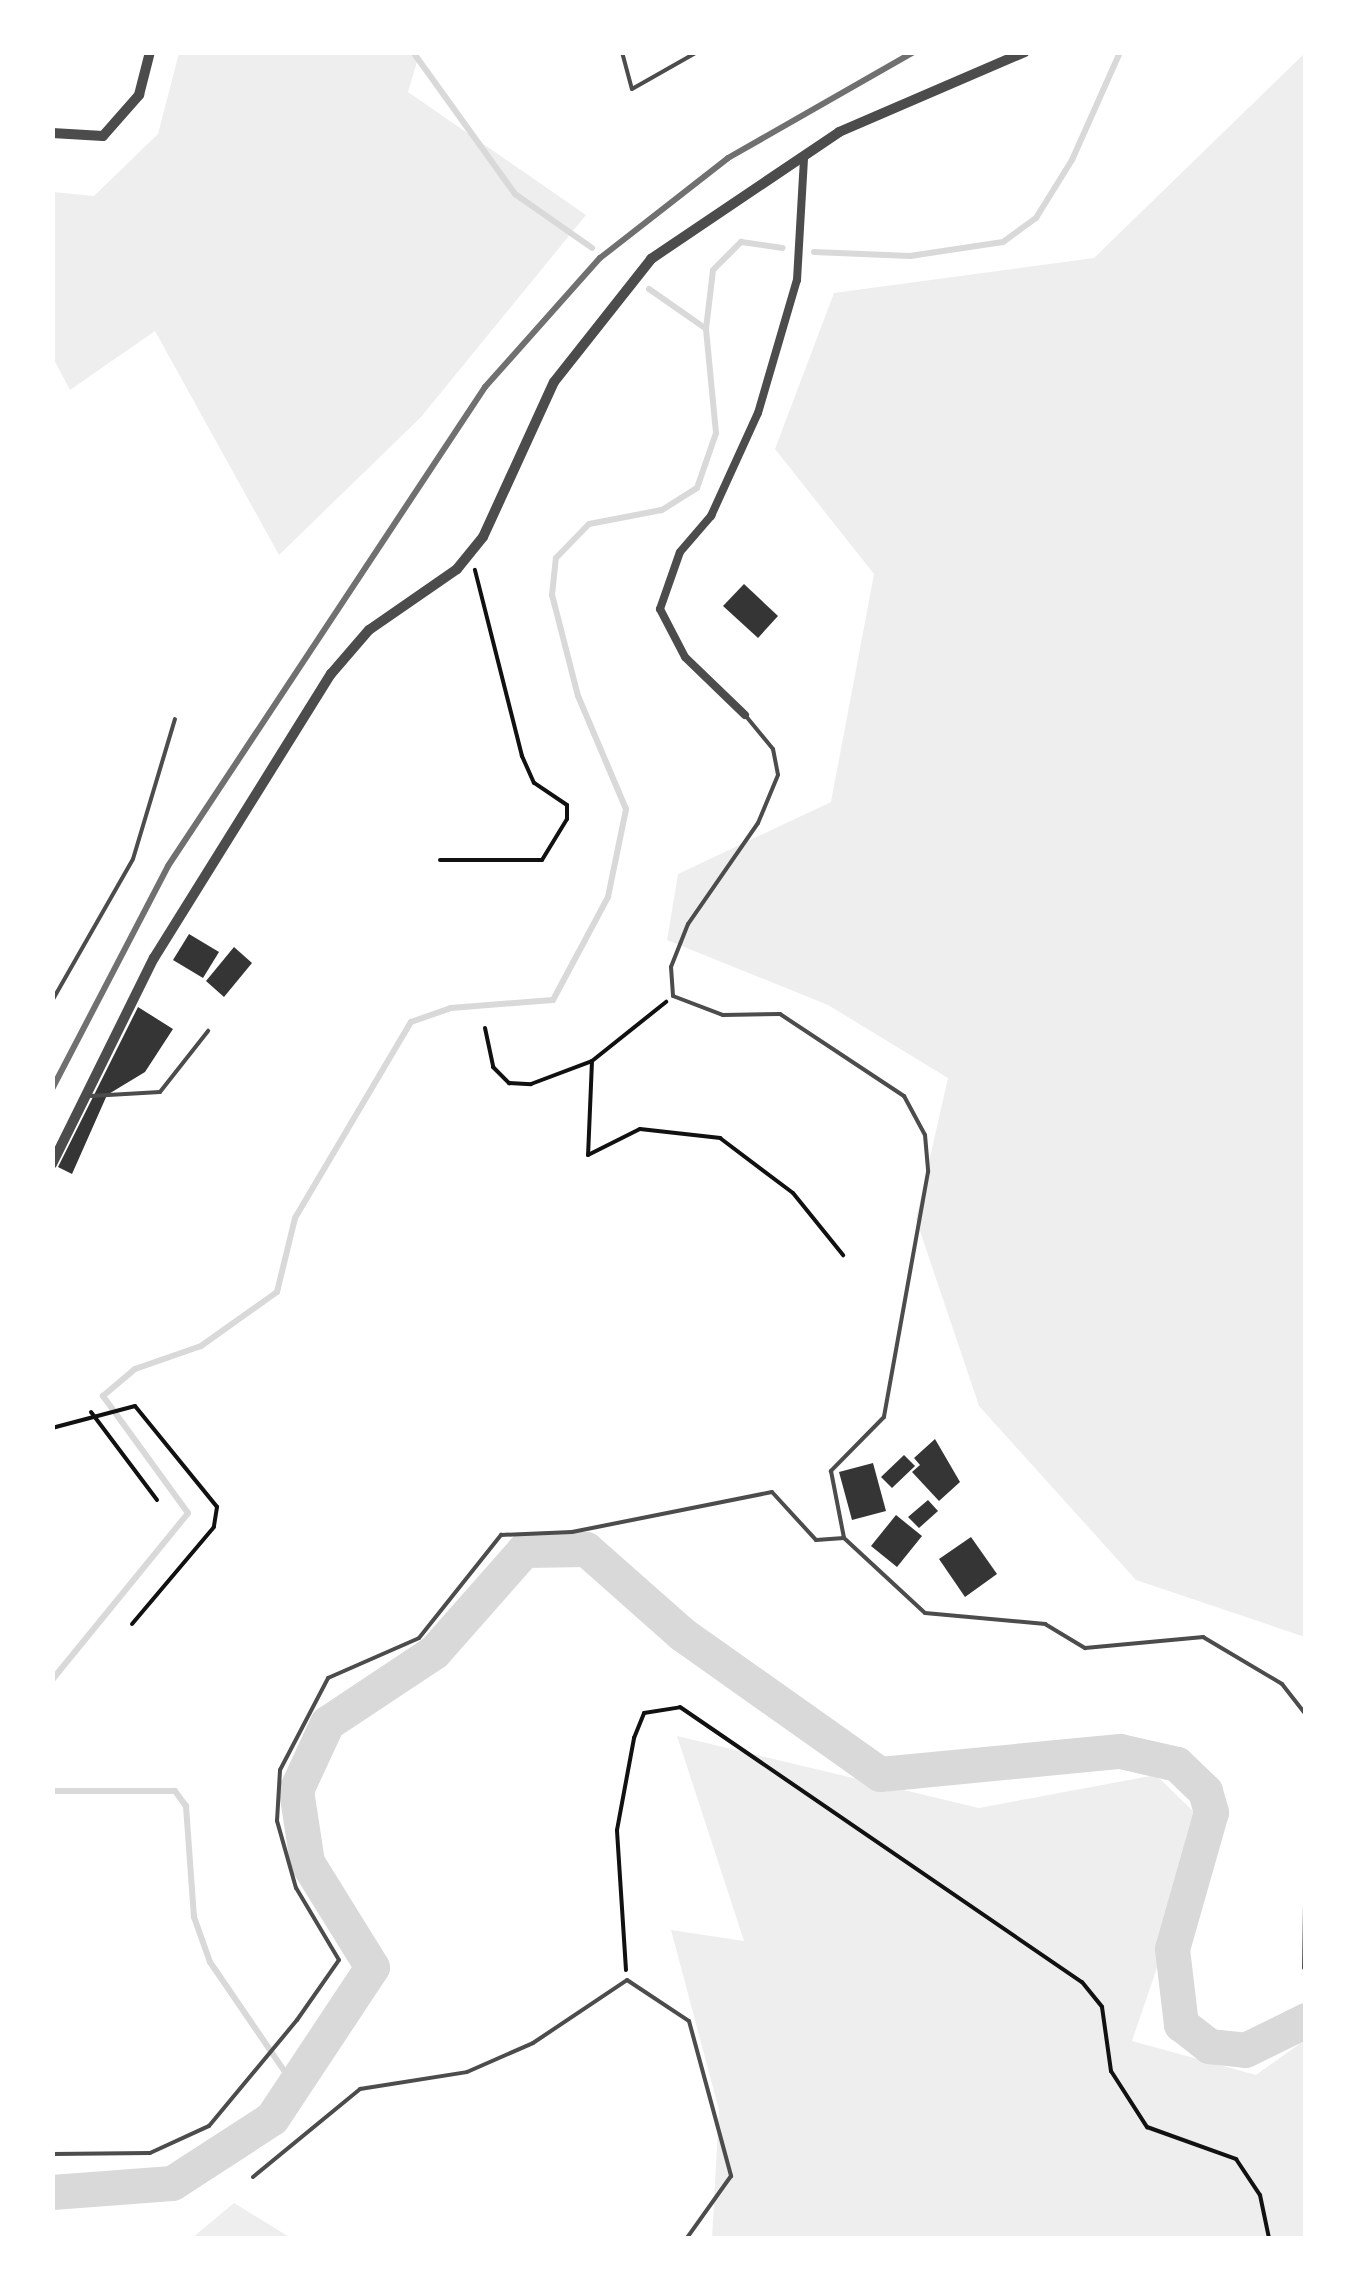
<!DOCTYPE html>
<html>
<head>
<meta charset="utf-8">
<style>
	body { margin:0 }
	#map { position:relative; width:1358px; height:2291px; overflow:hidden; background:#fff; font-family:Figtree,sans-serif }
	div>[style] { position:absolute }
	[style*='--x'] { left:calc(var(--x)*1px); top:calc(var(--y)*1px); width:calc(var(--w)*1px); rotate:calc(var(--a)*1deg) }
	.green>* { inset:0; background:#eee }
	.stream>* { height:6px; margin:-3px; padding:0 3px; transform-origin:3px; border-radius:3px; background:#d9d9d9 }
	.river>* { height:35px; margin:-17.5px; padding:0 17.5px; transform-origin:17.5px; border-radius:17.5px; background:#d9d9d9 }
	.building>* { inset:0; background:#353535 }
	.path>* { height:4px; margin:-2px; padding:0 2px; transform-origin:2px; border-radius:2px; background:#111 }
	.service>* { height:4px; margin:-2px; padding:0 2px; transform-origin:2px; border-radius:2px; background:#4c4c4c }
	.minor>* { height:8px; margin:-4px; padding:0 4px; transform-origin:4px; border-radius:4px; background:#4c4c4c }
	.tertiary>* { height:10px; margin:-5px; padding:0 5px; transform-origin:5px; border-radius:5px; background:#4c4c4c }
	.rail>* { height:6px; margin:-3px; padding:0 3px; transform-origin:3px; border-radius:3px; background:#707070 }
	span { translate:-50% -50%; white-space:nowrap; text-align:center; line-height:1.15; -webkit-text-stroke:9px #fff; paint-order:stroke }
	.frame { position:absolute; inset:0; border:55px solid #fff; pointer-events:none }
</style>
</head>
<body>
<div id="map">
	<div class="green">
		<div style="clip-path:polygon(420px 52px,408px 92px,586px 215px,421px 417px,279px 555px,155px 331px,70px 390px,53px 358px,53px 192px,94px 196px,158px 134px,179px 53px)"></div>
		<div style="clip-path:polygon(1305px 53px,1305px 1637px,1136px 1580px,979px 1406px,916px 1219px,948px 1078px,828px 1005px,667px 940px,678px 874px,831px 802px,874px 574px,775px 449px,834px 293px,1094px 258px)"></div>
		<div style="clip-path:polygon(677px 1736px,979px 1808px,1156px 1775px,1206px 1824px,1132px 2041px,1256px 2075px,1305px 2040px,1305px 2238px,712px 2238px,719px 2110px,671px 1930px,744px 1941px)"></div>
		<div style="clip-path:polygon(234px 2203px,291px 2238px,192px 2238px)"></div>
	</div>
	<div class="stream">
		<div style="--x:413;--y:52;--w:175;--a:54.3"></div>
		<div style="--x:515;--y:194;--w:94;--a:35"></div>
		<div style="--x:814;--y:252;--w:96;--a:2.4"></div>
		<div style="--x:910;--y:256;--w:94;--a:-8.6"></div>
		<div style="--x:1003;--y:242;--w:41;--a:-36"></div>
		<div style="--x:1036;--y:218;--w:68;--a:-58.2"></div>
		<div style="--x:1072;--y:160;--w:118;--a:-66"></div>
		<div style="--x:649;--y:289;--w:68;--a:34.9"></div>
		<div style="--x:52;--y:1680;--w:215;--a:-50.8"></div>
		<div style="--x:188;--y:1513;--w:145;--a:-126"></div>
		<div style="--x:103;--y:1396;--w:42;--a:-40.2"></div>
		<div style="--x:135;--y:1369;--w:70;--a:-19.2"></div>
		<div style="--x:201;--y:1346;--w:93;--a:-35.4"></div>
		<div style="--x:277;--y:1292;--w:76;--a:-76.3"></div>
		<div style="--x:295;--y:1218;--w:228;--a:-59.4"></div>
		<div style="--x:411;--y:1022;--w:42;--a:-19.3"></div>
		<div style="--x:451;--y:1008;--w:102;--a:-4.5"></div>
		<div style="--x:553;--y:1000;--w:117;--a:-61.9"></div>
		<div style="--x:608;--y:897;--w:90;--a:-78.4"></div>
		<div style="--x:626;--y:809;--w:123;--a:-113"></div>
		<div style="--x:578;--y:696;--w:104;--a:-104.4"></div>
		<div style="--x:552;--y:595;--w:37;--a:-84"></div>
		<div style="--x:556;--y:558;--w:47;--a:-45.9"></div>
		<div style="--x:589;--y:524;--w:74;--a:-10.9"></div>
		<div style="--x:662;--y:510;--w:41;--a:-32.2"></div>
		<div style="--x:697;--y:488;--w:58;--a:-70.9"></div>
		<div style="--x:716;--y:433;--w:104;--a:-95.5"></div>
		<div style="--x:706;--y:329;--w:59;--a:-83.2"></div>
		<div style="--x:713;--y:270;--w:40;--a:-45"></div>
		<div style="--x:741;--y:242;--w:42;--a:8.1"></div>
		<div style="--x:52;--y:1791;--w:123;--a:0"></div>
		<div style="--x:175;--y:1791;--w:19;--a:54"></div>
		<div style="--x:186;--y:1806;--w:111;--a:85.9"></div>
		<div style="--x:194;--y:1917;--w:48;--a:70.4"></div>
		<div style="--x:210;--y:1962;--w:149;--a:55.7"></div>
	</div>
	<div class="river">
		<div style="--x:52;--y:2192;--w:120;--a:-4.3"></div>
		<div style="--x:172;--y:2183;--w:119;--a:-33"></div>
		<div style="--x:272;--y:2118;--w:181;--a:-56.5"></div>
		<div style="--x:372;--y:1967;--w:123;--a:-121.8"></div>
		<div style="--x:307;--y:1862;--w:73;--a:-98.7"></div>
		<div style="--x:296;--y:1790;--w:74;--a:-65.2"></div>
		<div style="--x:327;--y:1723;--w:128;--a:-33.6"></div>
		<div style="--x:434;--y:1652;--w:136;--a:-48.6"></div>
		<div style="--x:524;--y:1550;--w:62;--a:-0.9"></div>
		<div style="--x:586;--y:1549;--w:128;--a:41.5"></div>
		<div style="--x:682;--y:1634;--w:242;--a:35.3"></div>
		<div style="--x:880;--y:1774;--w:241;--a:-5.5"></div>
		<div style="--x:1120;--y:1751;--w:58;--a:12.8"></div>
		<div style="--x:1177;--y:1764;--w:39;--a:44"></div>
		<div style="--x:1205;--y:1791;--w:22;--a:74"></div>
		<div style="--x:1211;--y:1812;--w:142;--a:105.9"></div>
		<div style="--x:1172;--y:1949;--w:76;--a:83.2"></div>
		<div style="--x:1181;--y:2024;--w:36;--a:38"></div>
		<div style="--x:1209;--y:2046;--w:36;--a:6"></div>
		<div style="--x:1245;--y:2050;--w:68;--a:-26.2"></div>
	</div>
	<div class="building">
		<div style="clip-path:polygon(744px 584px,778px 616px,758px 638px,723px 606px)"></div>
		<div style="clip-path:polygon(189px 934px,219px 952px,203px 978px,173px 960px)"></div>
		<div style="clip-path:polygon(234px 947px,252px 963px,224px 997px,206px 981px)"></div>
		<div style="clip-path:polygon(138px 1007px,173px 1029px,145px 1072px,107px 1095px,72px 1174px,58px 1167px)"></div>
		<div style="clip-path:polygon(935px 1439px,960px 1482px,939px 1501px,912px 1472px,920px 1465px,914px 1458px)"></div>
		<div style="clip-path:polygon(904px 1455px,915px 1466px,892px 1488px,881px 1477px)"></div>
		<div style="clip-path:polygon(873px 1463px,886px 1511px,852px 1520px,839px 1472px)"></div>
		<div style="clip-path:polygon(928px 1500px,938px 1511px,919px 1528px,908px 1517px)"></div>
		<div style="clip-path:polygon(896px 1515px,922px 1536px,897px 1567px,871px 1546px)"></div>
		<div style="clip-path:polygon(971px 1537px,997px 1574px,965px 1597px,939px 1559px)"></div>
	</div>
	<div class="path">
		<div style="--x:440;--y:860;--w:102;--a:0"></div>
		<div style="--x:542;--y:860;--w:48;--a:-58.6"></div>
		<div style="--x:567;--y:819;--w:14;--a:-90"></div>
		<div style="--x:567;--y:805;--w:40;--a:-146"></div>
		<div style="--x:534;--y:783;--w:30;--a:-114"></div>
		<div style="--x:522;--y:756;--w:192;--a:-104.2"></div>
		<div style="--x:485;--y:1028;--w:40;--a:78"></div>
		<div style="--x:493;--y:1067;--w:23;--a:45"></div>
		<div style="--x:509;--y:1083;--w:22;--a:3"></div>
		<div style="--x:531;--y:1084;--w:65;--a:-20.7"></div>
		<div style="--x:592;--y:1061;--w:95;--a:-38.6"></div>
		<div style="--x:592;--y:1061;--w:94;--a:92.4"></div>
		<div style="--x:588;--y:1155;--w:58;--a:-26.6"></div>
		<div style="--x:640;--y:1129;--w:81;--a:6.4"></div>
		<div style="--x:720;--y:1138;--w:91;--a:37"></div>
		<div style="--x:793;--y:1193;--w:80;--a:51.1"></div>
		<div style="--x:91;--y:1412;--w:110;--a:53.1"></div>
		<div style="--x:52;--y:1428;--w:86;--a:-14.8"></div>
		<div style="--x:135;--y:1406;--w:130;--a:50.9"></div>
		<div style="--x:217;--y:1507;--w:20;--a:99"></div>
		<div style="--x:214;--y:1527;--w:127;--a:130.2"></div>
		<div style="--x:626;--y:1970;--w:140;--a:-93.7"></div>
		<div style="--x:617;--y:1830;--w:94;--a:-79.5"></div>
		<div style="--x:634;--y:1738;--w:27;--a:-68"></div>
		<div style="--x:644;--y:1713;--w:36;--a:-9"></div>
		<div style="--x:680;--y:1707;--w:487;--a:34.4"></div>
		<div style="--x:1082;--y:1982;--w:32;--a:51"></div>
		<div style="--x:1102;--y:2007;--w:65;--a:82"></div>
		<div style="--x:1111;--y:2071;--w:67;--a:57.3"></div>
		<div style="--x:1147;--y:2127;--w:95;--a:19.8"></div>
		<div style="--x:1236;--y:2159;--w:43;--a:56.3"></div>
		<div style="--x:1260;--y:2195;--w:44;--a:78.2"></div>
	</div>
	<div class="service">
		<div style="--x:622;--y:52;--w:38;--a:75"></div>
		<div style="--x:632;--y:89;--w:75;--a:-29.6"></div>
		<div style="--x:745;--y:715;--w:44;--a:50.5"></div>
		<div style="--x:773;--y:749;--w:26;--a:79"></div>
		<div style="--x:778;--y:775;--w:52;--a:112.6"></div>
		<div style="--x:758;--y:823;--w:123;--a:124.7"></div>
		<div style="--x:688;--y:924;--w:46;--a:111.6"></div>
		<div style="--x:671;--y:967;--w:29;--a:86"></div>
		<div style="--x:673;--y:996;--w:53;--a:20.8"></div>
		<div style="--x:723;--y:1015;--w:57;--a:-1"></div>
		<div style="--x:780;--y:1014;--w:149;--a:33.5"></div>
		<div style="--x:904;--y:1096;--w:44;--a:61.7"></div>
		<div style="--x:925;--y:1135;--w:37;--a:85"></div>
		<div style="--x:928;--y:1172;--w:249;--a:100.2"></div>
		<div style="--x:884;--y:1417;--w:76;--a:134.5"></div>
		<div style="--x:831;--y:1471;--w:68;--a:79"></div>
		<div style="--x:52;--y:1001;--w:163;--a:-60.3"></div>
		<div style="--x:133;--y:859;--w:146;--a:-73.3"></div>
		<div style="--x:91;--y:1096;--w:69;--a:-3.3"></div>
		<div style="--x:160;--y:1092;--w:78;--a:-51.8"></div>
		<div style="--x:1304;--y:1968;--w:128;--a:-89.1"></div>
		<div style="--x:52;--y:2154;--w:98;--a:-0.6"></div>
		<div style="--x:150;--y:2153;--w:65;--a:-24.6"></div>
		<div style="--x:209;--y:2126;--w:138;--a:-50.3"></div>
		<div style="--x:297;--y:2020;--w:73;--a:-55"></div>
		<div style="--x:339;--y:1960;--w:84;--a:-120.8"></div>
		<div style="--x:296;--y:1888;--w:70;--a:-105.8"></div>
		<div style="--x:277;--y:1821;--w:51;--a:-86.6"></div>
		<div style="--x:280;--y:1770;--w:104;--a:-62.4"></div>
		<div style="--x:328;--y:1678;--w:99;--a:-23.7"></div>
		<div style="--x:419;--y:1638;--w:132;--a:-51.5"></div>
		<div style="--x:501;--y:1535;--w:71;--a:-2.4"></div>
		<div style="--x:572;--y:1532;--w:204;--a:-11.3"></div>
		<div style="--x:772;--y:1492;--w:65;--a:47.5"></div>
		<div style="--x:816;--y:1540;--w:28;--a:-4"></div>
		<div style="--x:844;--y:1538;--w:110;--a:42.8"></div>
		<div style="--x:925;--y:1613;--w:121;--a:5.2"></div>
		<div style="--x:1045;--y:1624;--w:47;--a:31"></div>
		<div style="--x:1085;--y:1648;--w:119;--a:-5.3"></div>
		<div style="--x:1203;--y:1637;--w:92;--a:30.7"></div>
		<div style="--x:1282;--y:1684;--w:39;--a:52"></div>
		<div style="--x:253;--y:2177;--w:139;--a:-39.4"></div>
		<div style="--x:360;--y:2089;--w:108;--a:-9"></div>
		<div style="--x:467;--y:2072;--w:72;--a:-23.7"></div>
		<div style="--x:533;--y:2043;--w:113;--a:-33.8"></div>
		<div style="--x:627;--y:1980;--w:74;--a:33.5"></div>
		<div style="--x:689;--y:2021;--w:161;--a:74.8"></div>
		<div style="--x:731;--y:2176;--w:76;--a:125.4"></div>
	</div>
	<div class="minor">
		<div style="--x:745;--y:715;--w:83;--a:-136"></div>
		<div style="--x:685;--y:657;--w:54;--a:-117.5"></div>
		<div style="--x:660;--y:609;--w:60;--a:-70.7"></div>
		<div style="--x:680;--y:552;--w:48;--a:-49.3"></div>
		<div style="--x:711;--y:516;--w:113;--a:-65.5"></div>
		<div style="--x:758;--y:413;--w:139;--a:-73.7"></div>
		<div style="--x:797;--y:280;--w:123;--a:-86.7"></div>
	</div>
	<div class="tertiary">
		<div style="--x:52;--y:133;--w:51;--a:3.4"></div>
		<div style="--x:103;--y:136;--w:55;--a:-48.7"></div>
		<div style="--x:139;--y:95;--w:44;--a:-75.7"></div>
		<div style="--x:52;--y:1164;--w:230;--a:-63.7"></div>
		<div style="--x:154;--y:958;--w:335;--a:-58.1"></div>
		<div style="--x:331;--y:674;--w:58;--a:-49.2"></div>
		<div style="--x:369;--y:630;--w:107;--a:-34.7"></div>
		<div style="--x:457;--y:569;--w:41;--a:-50.9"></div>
		<div style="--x:483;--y:537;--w:170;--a:-65.4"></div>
		<div style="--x:554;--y:382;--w:157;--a:-51.7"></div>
		<div style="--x:651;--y:259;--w:227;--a:-34"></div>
		<div style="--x:839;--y:132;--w:202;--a:-23.3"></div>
	</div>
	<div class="rail">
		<div style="--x:52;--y:1089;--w:251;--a:-62.5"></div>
		<div style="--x:168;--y:866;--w:574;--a:-56.5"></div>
		<div style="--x:485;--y:387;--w:173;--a:-48.3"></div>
		<div style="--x:600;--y:258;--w:162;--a:-38"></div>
		<div style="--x:728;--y:158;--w:214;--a:-29.7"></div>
	</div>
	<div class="frame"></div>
</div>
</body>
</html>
